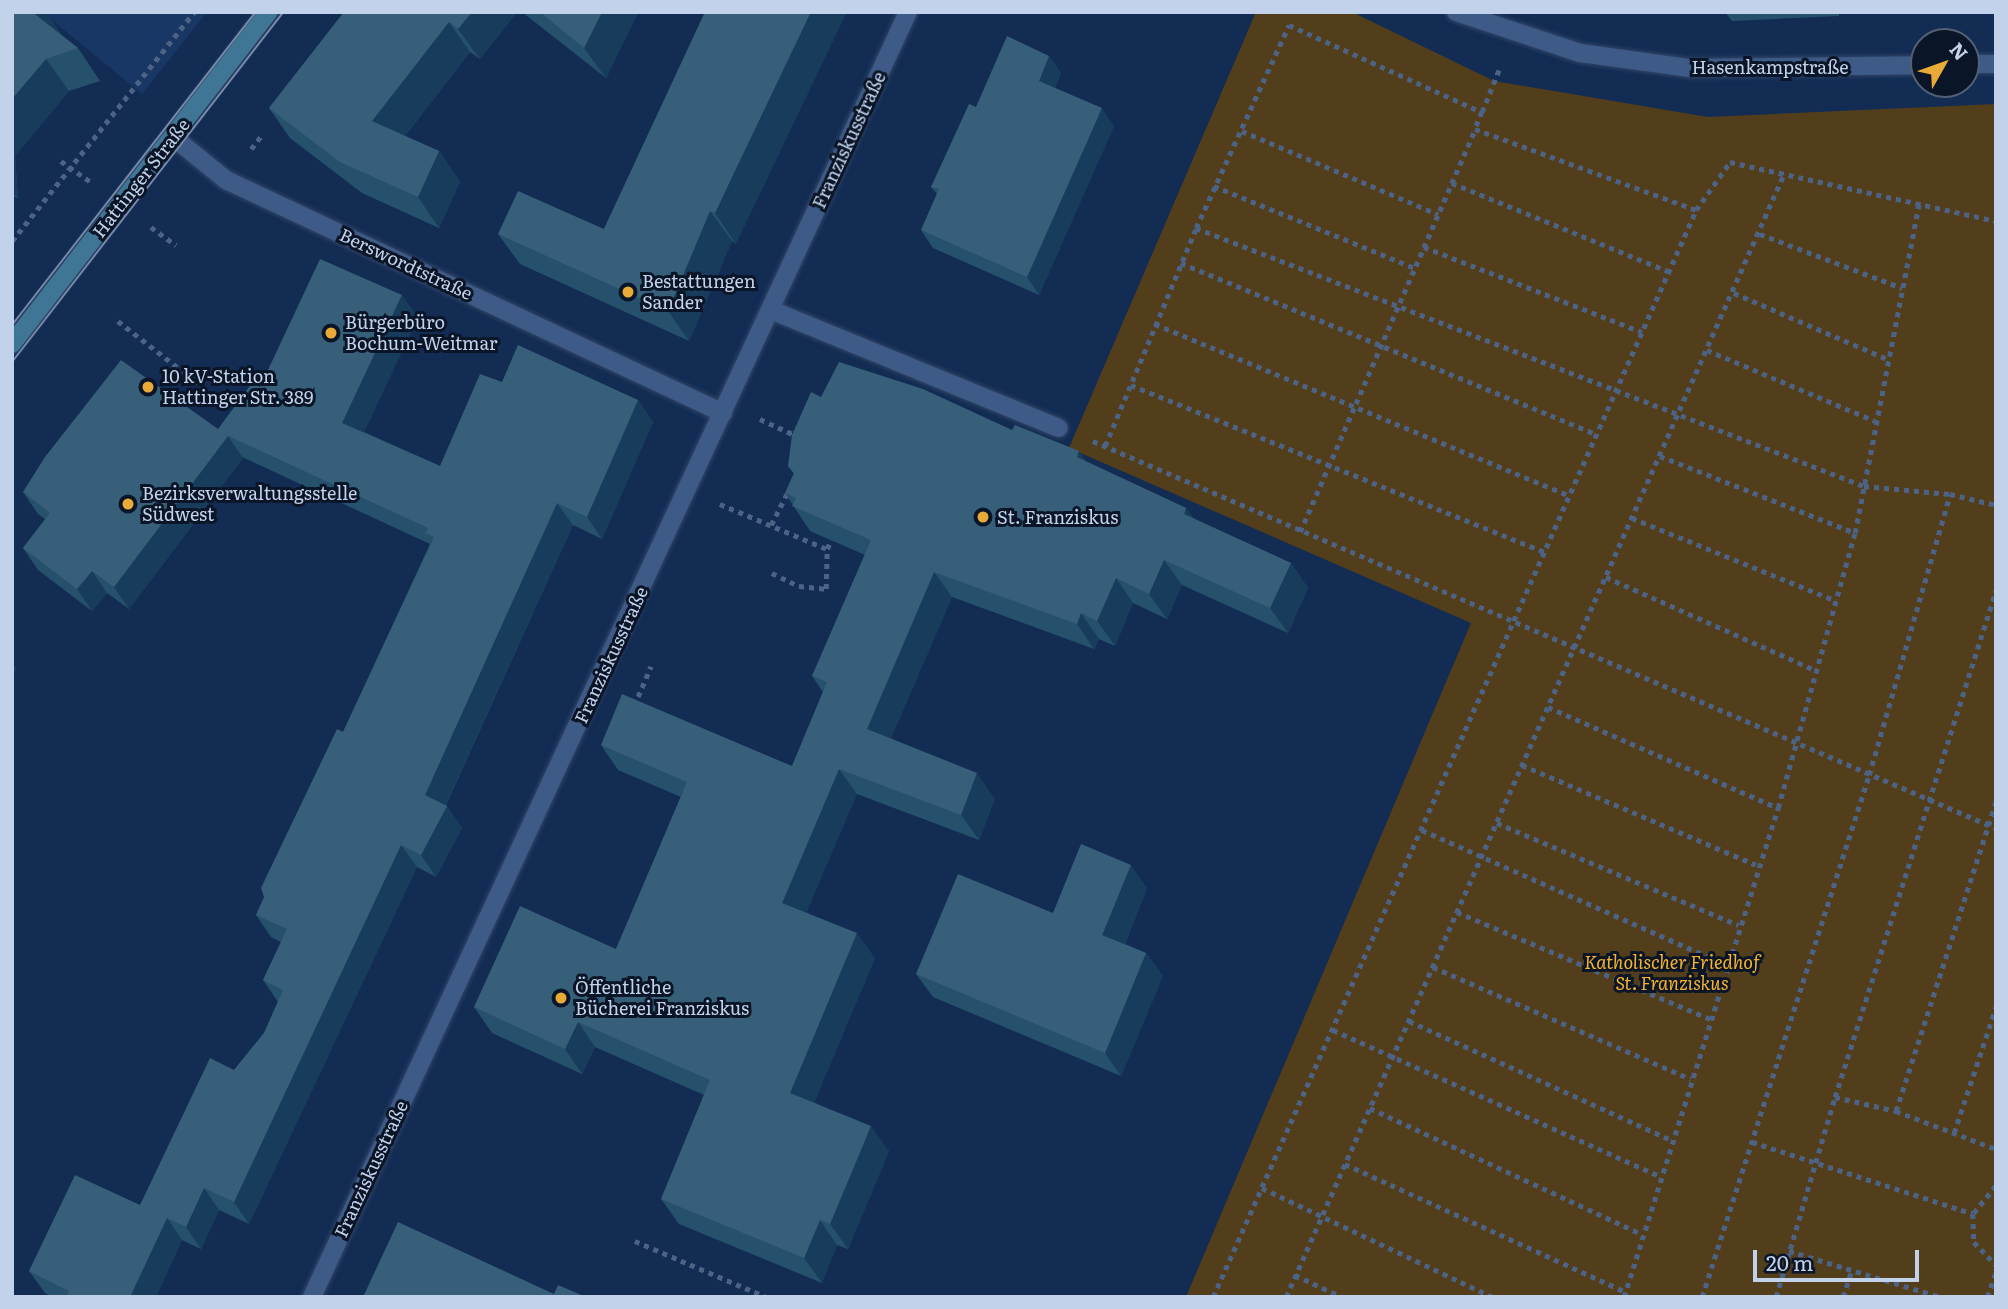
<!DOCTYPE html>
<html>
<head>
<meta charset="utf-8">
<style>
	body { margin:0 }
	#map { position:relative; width:2008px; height:1309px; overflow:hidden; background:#122c54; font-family:Literata,serif }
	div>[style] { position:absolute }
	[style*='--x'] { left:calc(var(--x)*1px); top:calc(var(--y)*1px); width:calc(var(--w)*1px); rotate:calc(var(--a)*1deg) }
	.built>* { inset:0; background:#183764 }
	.green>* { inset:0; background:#533e1b }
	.path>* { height:4.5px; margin-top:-2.25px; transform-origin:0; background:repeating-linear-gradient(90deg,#4d6386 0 5px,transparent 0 10px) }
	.roads { filter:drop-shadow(0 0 2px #324567) drop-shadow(0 0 2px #324567) }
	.lane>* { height:18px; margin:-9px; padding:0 9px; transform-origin:9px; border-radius:9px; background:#3e5b87 }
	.street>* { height:18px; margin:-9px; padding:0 9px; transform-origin:9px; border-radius:9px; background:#3e5b87 }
	.secondary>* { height:18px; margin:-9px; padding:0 9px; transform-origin:9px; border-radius:9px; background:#3f7595 }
	.tram>* { height:2px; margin:-1px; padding:0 1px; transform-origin:1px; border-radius:1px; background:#768aaa }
	.wall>* { inset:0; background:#26516c }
	.shaded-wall>* { inset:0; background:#173c5c }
	.building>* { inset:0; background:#375f79 }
	.dots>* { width:19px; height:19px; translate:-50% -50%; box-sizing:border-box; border:4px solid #0a1527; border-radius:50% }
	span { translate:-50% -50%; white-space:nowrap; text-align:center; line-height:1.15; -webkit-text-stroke:6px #0a1527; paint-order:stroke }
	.street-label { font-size:18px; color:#c2d2eb }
	.poi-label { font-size:18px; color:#c2d2eb }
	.left { translate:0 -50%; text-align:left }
	.park-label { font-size:18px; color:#f8b32c; font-style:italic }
	.frame { position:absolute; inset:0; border:14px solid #c2d2eb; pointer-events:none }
	.north { position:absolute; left:1910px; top:28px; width:70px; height:70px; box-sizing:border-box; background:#0a1527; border:2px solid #546175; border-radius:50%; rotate:50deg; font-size:19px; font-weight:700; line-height:28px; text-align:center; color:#c2d2eb }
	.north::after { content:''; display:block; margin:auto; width:24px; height:32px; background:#e9ab38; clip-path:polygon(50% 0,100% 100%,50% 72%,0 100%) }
	.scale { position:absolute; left:1753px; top:1250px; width:166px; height:32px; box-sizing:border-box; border:4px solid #c2d2eb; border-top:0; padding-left:9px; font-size:21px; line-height:24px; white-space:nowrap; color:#c2d2eb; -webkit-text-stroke:5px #0a1527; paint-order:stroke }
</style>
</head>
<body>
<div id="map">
	<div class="built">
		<div style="clip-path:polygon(42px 12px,207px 12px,142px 94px)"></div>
	</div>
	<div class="green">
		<div style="clip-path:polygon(1256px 12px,1352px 12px,1494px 81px,1708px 117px,1996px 104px,1996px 1297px,1186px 1297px,1471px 623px,1069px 448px)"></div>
	</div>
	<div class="path">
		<div style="--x:1482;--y:112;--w:18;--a:112"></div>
		<div style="--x:1475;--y:129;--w:235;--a:20.1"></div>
		<div style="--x:1696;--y:210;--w:59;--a:-54.7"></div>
		<div style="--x:1730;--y:162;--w:272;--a:12.5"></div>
		<div style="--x:1242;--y:131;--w:213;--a:23"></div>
		<div style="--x:251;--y:149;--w:16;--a:-52"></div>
		<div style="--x:61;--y:161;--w:37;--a:35"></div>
		<div style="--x:1452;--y:183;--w:235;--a:22.2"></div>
		<div style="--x:1214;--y:186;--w:217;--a:22.2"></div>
		<div style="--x:151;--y:227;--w:31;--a:36"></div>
		<div style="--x:1196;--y:228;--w:716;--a:21.12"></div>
		<div style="--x:1864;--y:486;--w:86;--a:5.3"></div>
		<div style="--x:1950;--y:494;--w:47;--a:13.4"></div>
		<div style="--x:1760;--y:234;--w:152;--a:20.8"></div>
		<div style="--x:12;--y:241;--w:293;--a:-51.5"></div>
		<div style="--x:1424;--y:247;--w:234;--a:21.3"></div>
		<div style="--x:1181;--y:263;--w:448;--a:22.4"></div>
		<div style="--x:1734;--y:293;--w:167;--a:23.3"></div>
		<div style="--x:118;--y:321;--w:101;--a:37.8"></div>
		<div style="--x:1155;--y:324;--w:447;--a:22.5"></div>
		<div style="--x:1707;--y:350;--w:182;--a:22.9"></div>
		<div style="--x:1131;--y:385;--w:446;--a:22"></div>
		<div style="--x:760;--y:419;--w:41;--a:24.7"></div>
		<div style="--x:1093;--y:441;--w:982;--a:23.2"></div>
		<div style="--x:1105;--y:446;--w:236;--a:-67.3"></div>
		<div style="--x:1196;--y:228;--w:223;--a:-65.4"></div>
		<div style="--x:1289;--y:25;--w:212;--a:24.3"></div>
		<div style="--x:1482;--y:112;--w:48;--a:-68.2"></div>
		<div style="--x:1660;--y:456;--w:210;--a:21.5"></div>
		<div style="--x:720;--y:504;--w:116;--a:22.8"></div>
		<div style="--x:827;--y:549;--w:14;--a:-65"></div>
		<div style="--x:1632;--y:518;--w:220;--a:22.1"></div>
		<div style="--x:771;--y:525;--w:38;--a:-63"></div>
		<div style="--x:1300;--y:532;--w:439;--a:-66.5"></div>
		<div style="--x:772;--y:573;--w:30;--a:26"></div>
		<div style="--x:799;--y:586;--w:27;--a:6"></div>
		<div style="--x:826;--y:589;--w:40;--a:-88.6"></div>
		<div style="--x:1606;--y:577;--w:231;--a:24"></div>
		<div style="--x:634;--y:706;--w:43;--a:-67"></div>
		<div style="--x:1548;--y:707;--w:251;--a:23.7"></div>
		<div style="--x:1522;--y:765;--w:254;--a:23.1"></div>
		<div style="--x:1497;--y:823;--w:262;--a:22.9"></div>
		<div style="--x:1422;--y:830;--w:333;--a:23.9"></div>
		<div style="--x:1457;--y:912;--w:275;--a:22.9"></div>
		<div style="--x:1433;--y:967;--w:281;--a:23.5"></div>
		<div style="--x:1409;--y:1021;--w:288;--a:24.4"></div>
		<div style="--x:1333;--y:1030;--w:359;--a:24.1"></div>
		<div style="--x:1835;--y:1097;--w:532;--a:-72.38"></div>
		<div style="--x:1370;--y:1108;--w:300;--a:24.9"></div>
		<div style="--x:1896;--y:1111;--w:326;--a:-72.1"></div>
		<div style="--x:1954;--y:1133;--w:133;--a:-71.6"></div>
		<div style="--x:1752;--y:1142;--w:232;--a:18"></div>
		<div style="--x:1345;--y:1164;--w:309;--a:24.5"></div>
		<div style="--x:1996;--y:1186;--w:36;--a:129"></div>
		<div style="--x:1973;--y:1214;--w:28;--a:88"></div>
		<div style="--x:1974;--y:1242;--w:32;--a:46"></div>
		<div style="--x:1262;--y:1188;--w:255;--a:25.3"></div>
		<div style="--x:635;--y:1241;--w:142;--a:23.1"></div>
		<div style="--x:1789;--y:1251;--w:158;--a:16.9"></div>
		<div style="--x:1295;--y:1275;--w:52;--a:25.1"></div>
		<div style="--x:1213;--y:1297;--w:1189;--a:-66.04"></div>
		<div style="--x:1286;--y:1297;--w:1226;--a:-66.09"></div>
		<div style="--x:1624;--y:1297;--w:513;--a:-72.52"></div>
		<div style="--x:1778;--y:808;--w:286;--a:-74.4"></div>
		<div style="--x:1855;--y:533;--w:336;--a:-79"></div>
		<div style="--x:1702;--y:1297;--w:548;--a:-72.26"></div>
		<div style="--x:1869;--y:775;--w:292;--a:-73.9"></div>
		<div style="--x:1776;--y:1297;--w:209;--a:-73.6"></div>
		<div style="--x:1835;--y:1097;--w:63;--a:12.9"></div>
		<div style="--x:1896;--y:1111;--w:107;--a:20.8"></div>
		<div style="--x:1843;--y:1297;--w:26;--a:-72"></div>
		<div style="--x:1987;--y:1297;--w:27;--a:-70"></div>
	</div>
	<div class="roads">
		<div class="lane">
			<div style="--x:771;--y:310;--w:311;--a:22.3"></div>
		</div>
		<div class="street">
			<div style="--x:1456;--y:12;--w:131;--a:18.3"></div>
			<div style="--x:1580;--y:53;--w:111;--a:7.8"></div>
			<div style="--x:1690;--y:68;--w:234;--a:-0.7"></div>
			<div style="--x:1966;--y:64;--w:30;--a:0"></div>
			<div style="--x:173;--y:137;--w:68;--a:39.1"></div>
			<div style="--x:226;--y:180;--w:549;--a:25.12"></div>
			<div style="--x:312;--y:1297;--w:1416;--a:-65.12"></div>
		</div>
		<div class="secondary">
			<div style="--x:12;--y:344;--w:420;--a:-52.3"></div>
		</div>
	</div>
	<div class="tram">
		<div style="--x:12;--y:325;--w:397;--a:-52.1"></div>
		<div style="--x:12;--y:362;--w:443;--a:-52.2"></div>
	</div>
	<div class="wall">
		<div style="clip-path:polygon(12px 12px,62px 36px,78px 48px,100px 81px,69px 91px,15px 156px,18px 199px,12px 195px)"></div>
		<div style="clip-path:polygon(344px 12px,517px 12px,480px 59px,470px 52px,405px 136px,439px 151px,460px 182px,439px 228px,362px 193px,290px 138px,269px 108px)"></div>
		<div style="clip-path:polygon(522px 12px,638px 12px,606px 78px)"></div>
		<div style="clip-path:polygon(705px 12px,736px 244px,732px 241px,689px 341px,520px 264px,498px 234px,604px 229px)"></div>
		<div style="clip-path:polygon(1725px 12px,1839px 12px,1839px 16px,1732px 21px)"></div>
		<div style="clip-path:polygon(1049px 56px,1061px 73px,1055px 88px,1114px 126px,1039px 295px,933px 248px,921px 230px,937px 194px,931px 187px,976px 107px)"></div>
		<div style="clip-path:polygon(418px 317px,364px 432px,440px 466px,502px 382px,638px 400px,653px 422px,602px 539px,573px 525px,446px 805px,462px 828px,436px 877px,417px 867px,249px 1224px,219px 1210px,201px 1249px,182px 1240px,156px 1297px,52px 1297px,45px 1293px,29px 1271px,140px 1205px,234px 1070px,264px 1033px,278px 1002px,263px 980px,281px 942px,271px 937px,256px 915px,343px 732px,430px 544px,242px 457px,243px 458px,129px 609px,107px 593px,92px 611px,38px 570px,23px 548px,45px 519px,38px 514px,23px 492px,218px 429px,260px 387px)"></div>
		<div style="clip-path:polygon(821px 397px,1012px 430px,1087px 462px,1186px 508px,1194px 519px,1291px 563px,1308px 588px,1288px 633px,1182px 585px,1167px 619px,1133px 603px,1115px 646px,1099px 639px,1094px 649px,952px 597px,891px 738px,995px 799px,979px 840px,857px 794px,806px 912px,875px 958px,814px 1102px,889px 1151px,848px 1249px,837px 1245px,822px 1283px,679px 1224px,661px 1199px,704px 1095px,595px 1047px,582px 1074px,492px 1033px,474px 1007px,616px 949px,681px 797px,618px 770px,601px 745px,792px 766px,823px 692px,812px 676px,865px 555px,810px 531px,785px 493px,794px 474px,788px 466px)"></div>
		<div style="clip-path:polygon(1147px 888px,1125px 944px,1146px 953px,1163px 976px,1121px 1076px,933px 997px,916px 974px,1053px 913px)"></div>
	</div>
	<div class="shaded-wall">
		<div style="clip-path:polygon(36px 12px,46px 12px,64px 38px,35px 14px)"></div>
		<div style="clip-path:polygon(472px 12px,517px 12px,480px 59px,458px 29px)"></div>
		<div style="clip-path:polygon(602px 12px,638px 12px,606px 78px,584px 48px)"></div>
		<div style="clip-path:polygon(811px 12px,847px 12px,736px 244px,715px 213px)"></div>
		<div style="clip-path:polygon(449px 22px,470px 52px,393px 151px,372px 121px)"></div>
		<div style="clip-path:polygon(1049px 56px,1061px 73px,1051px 98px,1039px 81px)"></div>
		<div style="clip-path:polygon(46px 59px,69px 91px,15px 156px,18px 199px,12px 192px,12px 99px)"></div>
		<div style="clip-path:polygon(1102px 108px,1114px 126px,1039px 295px,1027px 277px)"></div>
		<div style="clip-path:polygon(439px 151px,460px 182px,439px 228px,418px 197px)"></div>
		<div style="clip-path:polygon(710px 211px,732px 241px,689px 341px,668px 311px)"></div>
		<div style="clip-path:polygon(402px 295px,418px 317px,358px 445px,342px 423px)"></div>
		<div style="clip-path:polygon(638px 400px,653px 422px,602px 539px,587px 517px)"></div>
		<div style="clip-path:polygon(228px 436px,243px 458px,129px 609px,114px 587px)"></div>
		<div style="clip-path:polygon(1079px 451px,1097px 476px,1077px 457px)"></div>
		<div style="clip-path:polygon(557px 503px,573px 525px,440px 817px,425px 795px)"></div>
		<div style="clip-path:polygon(1186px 508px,1204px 533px,1184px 514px)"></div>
		<div style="clip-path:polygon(1164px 560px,1182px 585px,1167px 619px,1149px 594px)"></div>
		<div style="clip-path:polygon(1291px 563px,1308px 588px,1288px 633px,1270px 608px)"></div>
		<div style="clip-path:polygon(92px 571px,107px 593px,92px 611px,77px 589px)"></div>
		<div style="clip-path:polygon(934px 572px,952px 597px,884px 754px,867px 729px)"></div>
		<div style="clip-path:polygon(1116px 578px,1133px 603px,1115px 646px,1097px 621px)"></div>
		<div style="clip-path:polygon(1081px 613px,1099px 639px,1094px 649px,1077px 624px)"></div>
		<div style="clip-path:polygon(12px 662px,17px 669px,12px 675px)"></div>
		<div style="clip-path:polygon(839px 769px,857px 794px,800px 928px,782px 903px)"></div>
		<div style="clip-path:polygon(977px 773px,995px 799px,979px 840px,961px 815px)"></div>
		<div style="clip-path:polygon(447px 806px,462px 828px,436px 877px,421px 855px)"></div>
		<div style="clip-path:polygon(401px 845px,417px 867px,249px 1224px,234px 1202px)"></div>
		<div style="clip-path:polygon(1131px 865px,1147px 888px,1119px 958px,1102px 935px)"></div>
		<div style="clip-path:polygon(857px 933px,875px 958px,808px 1118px,790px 1093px)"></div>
		<div style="clip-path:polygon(1146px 953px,1163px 976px,1121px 1076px,1105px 1053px)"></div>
		<div style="clip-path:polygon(578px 1022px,595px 1047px,582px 1074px,565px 1049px)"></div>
		<div style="clip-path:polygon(871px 1126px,889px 1151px,848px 1249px,830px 1224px)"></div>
		<div style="clip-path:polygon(204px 1188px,219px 1210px,201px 1249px,186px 1227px)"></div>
		<div style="clip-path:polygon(167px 1218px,182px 1240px,156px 1297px,130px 1297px)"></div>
		<div style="clip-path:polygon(820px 1220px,837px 1245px,822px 1283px,804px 1258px)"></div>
	</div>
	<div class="building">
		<div style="clip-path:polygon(12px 12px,36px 12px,35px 14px,78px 48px,46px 59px,12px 99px)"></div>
		<div style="clip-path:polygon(344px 12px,472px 12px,458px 29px,449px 22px,372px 121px,439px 151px,418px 197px,340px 162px,269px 108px)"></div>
		<div style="clip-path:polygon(540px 12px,602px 12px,584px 48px)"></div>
		<div style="clip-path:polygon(705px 12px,811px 12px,715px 213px,710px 211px,668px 311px,498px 234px,518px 191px,604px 229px)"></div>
		<div style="clip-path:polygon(1007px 36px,1049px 56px,1039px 81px,1102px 108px,1027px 277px,921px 230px,939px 189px,931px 187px,969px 104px,976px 107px)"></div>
		<div style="clip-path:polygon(320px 259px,402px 295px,342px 423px,440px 466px,480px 374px,502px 382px,518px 345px,638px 400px,587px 517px,557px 503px,425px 795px,447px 806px,421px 855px,401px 845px,234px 1202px,204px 1188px,186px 1227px,167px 1218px,130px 1297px,67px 1297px,69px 1291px,29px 1271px,75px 1175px,140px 1205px,210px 1058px,234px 1070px,264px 1033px,283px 990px,263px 980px,287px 929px,256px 915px,264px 897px,261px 888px,337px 729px,343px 732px,434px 537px,426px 533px,428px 528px,224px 434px,228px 436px,114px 587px,92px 571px,77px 589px,23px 548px,50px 513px,23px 492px,45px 457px,121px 360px,218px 429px,252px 383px,260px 387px)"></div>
		<div style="clip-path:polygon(839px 362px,923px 389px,1012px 430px,1015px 425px,1079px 451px,1077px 457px,1186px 508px,1184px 514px,1291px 563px,1270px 608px,1164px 560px,1149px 594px,1116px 578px,1097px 621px,1081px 613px,1077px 624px,934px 572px,867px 729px,977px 773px,961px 815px,839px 769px,782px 903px,857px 933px,790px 1093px,871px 1126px,830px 1224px,820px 1220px,804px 1258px,661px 1199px,710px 1080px,578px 1022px,565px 1049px,474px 1007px,520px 906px,616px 949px,687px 782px,601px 745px,622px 694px,792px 766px,827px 682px,812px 676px,871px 540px,792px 506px,796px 498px,785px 493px,794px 473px,788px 466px,792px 435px,811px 392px,821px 397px)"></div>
		<div style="clip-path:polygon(1081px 844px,1131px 865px,1102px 935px,1146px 953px,1105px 1053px,916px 974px,958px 874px,1053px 913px)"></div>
		<div style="clip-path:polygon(398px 1222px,554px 1294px,558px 1285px,586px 1297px,363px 1297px)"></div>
	</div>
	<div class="dots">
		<div style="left:628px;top:292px;background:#e9ab38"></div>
		<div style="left:331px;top:333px;background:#e9ab38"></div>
		<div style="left:148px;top:387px;background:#e9ab38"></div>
		<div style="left:128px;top:504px;background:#e9ab38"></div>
		<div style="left:983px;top:517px;background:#e9ab38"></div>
		<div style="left:561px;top:998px;background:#e9ab38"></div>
	</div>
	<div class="street-label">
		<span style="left:1770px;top:67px">Hasenkampstraße</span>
		<span style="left:849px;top:140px;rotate:-65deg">Franziskusstraße</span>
		<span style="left:141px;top:178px;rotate:-52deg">Hattinger Straße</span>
		<span style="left:406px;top:264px;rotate:25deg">Berswordtstraße</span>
		<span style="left:611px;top:655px;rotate:-65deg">Franziskusstraße</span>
		<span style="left:371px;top:1169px;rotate:-65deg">Franziskusstraße</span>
	</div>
	<div class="poi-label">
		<span class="left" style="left:642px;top:292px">Bestattungen<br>Sander</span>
		<span class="left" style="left:345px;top:333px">Bürgerbüro<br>Bochum-Weitmar</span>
		<span class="left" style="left:162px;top:387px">10 kV-Station<br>Hattinger Str. 389</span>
		<span class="left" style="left:142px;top:504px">Bezirksverwaltungsstelle<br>Südwest</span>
		<span class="left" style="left:997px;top:517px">St. Franziskus</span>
		<span class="left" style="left:575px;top:998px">Öffentliche<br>Bücherei Franziskus</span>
	</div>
	<div class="park-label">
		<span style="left:1672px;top:973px">Katholischer Friedhof<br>St. Franziskus</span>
	</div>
	<div class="frame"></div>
	<div class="north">N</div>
	<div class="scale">20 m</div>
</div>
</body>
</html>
